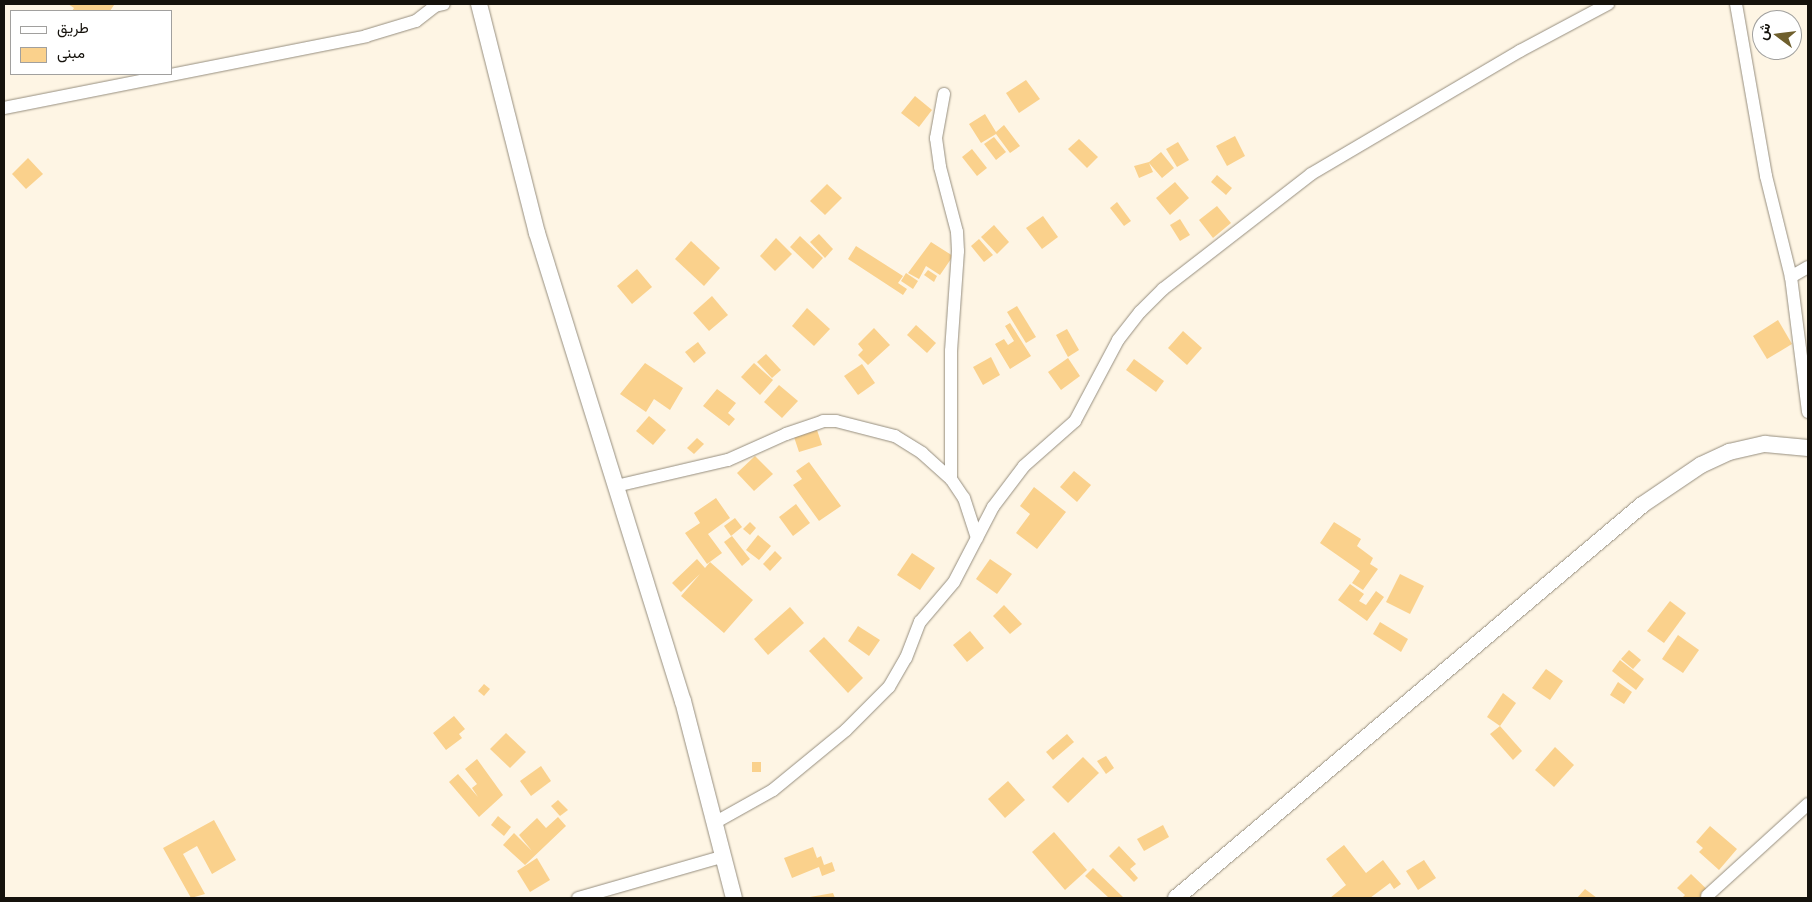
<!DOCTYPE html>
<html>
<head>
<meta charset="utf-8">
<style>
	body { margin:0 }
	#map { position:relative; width:1812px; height:902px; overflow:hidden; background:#fef5e4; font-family:Barlow,Vazirmatn,sans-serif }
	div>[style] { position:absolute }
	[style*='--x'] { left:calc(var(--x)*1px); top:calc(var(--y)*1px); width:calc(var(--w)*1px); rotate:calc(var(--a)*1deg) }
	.building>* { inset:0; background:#fad18c }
	.roads { filter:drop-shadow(0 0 1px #968e7f) drop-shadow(0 0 1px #968e7f) }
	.minor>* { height:12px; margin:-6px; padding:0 6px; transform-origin:6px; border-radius:6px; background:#fff }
	.tertiary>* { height:16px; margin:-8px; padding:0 8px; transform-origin:8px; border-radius:8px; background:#fff }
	span { translate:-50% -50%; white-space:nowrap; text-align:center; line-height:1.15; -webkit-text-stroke:4px #fff; paint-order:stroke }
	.frame { position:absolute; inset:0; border:5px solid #15120c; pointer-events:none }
	.legend { position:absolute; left:10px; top:10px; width:162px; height:65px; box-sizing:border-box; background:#fff; border:1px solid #a1a09e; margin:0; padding:6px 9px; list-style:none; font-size:15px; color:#15120c }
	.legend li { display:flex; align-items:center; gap:10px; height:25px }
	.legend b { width:25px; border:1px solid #a1a09e }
	.north { position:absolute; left:1752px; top:10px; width:50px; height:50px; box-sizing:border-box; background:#fff; border:1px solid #a1a09e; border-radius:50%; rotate:285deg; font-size:14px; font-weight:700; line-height:20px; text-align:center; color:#15120c }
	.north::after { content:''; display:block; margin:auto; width:18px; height:22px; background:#6f5f2d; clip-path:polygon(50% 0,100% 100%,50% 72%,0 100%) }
</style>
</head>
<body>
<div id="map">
	<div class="building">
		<div style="clip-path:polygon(68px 4px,112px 4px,114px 5px,110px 11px,72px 11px,74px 8px)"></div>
		<div style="clip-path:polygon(1026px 80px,1040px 99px,1019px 113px,1006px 93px)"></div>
		<div style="clip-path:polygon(915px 96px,932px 110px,919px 127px,901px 113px)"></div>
		<div style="clip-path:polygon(985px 114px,996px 132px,1004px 125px,1020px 146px,1010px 153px,996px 134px,981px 143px,969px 124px)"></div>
		<div style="clip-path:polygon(1235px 136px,1245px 156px,1227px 166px,1216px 146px)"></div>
		<div style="clip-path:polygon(994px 137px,1006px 152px,996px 160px,984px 144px)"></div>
		<div style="clip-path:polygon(1079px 139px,1098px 157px,1087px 168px,1068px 149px)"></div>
		<div style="clip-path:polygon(1178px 142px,1189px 160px,1177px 167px,1166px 149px)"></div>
		<div style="clip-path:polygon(972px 149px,987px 168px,977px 176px,962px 157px)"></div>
		<div style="clip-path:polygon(1161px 152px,1174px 168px,1162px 178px,1149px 163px,1153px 172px,1139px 178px,1134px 166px,1149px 162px)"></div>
		<div style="clip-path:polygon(28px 158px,43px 174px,26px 189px,12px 174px)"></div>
		<div style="clip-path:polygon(1217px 175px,1232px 188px,1226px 195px,1211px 182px)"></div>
		<div style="clip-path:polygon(1175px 182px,1189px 198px,1170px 215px,1156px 198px)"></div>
		<div style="clip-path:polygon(827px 184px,842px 198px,825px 215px,810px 201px)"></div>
		<div style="clip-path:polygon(1117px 202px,1131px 221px,1124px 226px,1110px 208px)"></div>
		<div style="clip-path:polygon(1217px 206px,1231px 223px,1213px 238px,1199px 220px)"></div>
		<div style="clip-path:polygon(1043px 216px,1058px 237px,1042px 249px,1026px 228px)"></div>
		<div style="clip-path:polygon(1180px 219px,1190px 235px,1180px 241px,1170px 225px)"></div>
		<div style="clip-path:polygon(994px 225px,1009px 242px,997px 254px,981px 237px)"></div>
		<div style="clip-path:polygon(819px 234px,833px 249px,825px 258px,810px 242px)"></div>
		<div style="clip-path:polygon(800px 236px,823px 258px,813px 269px,790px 247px)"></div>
		<div style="clip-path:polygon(776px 238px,792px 254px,775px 271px,760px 256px)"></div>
		<div style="clip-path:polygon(979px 239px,993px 255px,984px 262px,971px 246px)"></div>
		<div style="clip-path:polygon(691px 241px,720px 268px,704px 286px,675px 259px)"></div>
		<div style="clip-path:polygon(931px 242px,953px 256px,940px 275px,926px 266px,919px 279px,908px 273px)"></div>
		<div style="clip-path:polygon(856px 246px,903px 276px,898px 283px,907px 289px,903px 295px,848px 259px)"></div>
		<div style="clip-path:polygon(637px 269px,652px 287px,632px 304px,617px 286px)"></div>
		<div style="clip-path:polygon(928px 270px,937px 276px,934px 282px,924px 275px)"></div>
		<div style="clip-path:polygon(906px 273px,918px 281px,913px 289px,901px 281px)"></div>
		<div style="clip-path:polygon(712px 296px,728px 315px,709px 331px,693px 313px)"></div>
		<div style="clip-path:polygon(1017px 306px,1036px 337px,1026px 343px,1007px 312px)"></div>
		<div style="clip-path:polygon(807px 308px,830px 329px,814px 346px,792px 326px)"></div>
		<div style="clip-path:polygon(1778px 320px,1792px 344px,1767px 359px,1753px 336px)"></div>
		<div style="clip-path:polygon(1010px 323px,1031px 356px,1010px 369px,995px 344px,1004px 339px,1008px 345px,1014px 341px,1005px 326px)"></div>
		<div style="clip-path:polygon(916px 325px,936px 343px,927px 353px,907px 335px)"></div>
		<div style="clip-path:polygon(874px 328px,890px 345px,868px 365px,858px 355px,863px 350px,858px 344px)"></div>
		<div style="clip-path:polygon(1067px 329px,1079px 350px,1068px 357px,1056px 335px)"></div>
		<div style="clip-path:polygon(1183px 331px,1202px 348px,1187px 365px,1168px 348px)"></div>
		<div style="clip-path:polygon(698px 342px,706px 353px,694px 363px,685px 352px)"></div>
		<div style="clip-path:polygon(766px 354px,781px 370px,772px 378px,757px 362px)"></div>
		<div style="clip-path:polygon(991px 357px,1000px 375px,983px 385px,973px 367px)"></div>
		<div style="clip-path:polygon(1068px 358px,1080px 376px,1061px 390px,1048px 372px)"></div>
		<div style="clip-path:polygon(1134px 359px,1164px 381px,1156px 392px,1126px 370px)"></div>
		<div style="clip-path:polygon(645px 363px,683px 388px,670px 410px,654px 399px,646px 412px,620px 394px)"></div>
		<div style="clip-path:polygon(754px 363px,773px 380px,760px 395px,741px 377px)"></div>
		<div style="clip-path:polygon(862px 364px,875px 383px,858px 395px,844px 376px)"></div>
		<div style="clip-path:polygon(779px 385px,798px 401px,782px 418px,764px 402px)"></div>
		<div style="clip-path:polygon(717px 389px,736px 403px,728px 413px,735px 419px,729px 426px,703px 406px)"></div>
		<div style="clip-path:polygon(649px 416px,666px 430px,653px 445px,636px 431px)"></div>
		<div style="clip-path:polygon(816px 427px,822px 445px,799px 452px,793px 434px)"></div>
		<div style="clip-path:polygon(697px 438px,704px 444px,694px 454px,687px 448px)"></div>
		<div style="clip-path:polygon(755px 456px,773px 474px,754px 491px,737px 473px)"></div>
		<div style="clip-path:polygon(809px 462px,841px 506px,819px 521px,793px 485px,802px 479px,796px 471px)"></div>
		<div style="clip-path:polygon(1074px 471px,1091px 485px,1077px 502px,1060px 487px)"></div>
		<div style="clip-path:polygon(1034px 487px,1066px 512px,1037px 549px,1016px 533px,1030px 514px,1020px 506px)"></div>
		<div style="clip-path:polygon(716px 498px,730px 518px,708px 534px,722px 553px,707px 564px,685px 533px,700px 523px,694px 513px)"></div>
		<div style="clip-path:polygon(796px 504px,810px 523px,793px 536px,779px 517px)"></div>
		<div style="clip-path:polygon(735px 518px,742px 527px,731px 536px,724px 526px)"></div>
		<div style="clip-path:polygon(750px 522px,756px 528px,750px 535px,743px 529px)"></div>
		<div style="clip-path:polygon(1334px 522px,1361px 539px,1357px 546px,1373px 558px,1370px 564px,1378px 569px,1363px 590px,1352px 583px,1360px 571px,1320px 543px)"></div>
		<div style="clip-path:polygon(758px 535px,771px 546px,759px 560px,746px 550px)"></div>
		<div style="clip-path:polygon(732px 536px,750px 559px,742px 566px,724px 542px)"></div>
		<div style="clip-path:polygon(775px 551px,782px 558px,770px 571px,763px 564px)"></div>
		<div style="clip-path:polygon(912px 553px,935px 568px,920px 590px,897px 575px)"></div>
		<div style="clip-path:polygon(697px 559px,705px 568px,710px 562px,753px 600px,724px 633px,681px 596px,700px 574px,681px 592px,672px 583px)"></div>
		<div style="clip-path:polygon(990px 559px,1012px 574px,997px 594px,976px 579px)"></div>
		<div style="clip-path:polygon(1400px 574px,1424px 586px,1410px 614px,1386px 602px)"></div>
		<div style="clip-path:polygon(1350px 584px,1364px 594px,1359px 601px,1366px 605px,1376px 591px,1384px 597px,1367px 621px,1338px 600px)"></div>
		<div style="clip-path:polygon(1670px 601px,1686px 613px,1664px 643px,1647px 631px)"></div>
		<div style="clip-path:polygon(1004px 605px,1022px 624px,1010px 634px,993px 616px)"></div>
		<div style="clip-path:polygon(790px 607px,804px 623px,768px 655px,754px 639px)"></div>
		<div style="clip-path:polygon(1380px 622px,1408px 639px,1401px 652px,1373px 634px)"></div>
		<div style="clip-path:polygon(858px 626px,880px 640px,869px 656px,848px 641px)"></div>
		<div style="clip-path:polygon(970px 631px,984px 648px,967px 662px,953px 645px)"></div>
		<div style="clip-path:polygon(1678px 635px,1699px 650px,1683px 673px,1662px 659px)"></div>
		<div style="clip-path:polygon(824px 637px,863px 678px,848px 693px,809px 651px)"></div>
		<div style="clip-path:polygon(1629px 650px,1641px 660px,1633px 669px,1621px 659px)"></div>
		<div style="clip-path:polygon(1620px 660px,1644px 679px,1636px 690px,1612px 671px)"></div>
		<div style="clip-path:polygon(1546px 669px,1563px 681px,1550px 700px,1532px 688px)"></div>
		<div style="clip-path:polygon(1618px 682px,1632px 692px,1624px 704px,1610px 695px)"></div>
		<div style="clip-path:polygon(484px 684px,490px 689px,484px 696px,478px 691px)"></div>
		<div style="clip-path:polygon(1503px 693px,1516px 703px,1500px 726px,1487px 717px)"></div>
		<div style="clip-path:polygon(454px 716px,465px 729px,459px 734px,462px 738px,446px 750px,433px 733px)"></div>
		<div style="clip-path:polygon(1500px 726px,1522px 751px,1513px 760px,1490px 734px)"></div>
		<div style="clip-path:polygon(506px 733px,526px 752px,510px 768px,490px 749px)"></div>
		<div style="clip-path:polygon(1067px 734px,1074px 742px,1053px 760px,1046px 752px)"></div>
		<div style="clip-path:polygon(1555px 747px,1574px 765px,1554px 787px,1535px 770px)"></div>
		<div style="clip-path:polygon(1106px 756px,1114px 768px,1106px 774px,1097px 761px)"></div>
		<div style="clip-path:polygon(1083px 757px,1099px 773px,1068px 803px,1052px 787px)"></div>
		<div style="clip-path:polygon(477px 759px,503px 795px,479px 817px,449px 782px,458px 774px,478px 797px,472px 788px,477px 784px,465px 769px)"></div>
		<div style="clip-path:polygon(752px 762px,761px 762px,761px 772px,752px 772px)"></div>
		<div style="clip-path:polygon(541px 766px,551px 781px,531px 796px,520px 781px)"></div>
		<div style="clip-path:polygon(1008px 781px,1025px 800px,1005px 818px,988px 799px)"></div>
		<div style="clip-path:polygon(558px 800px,568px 810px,560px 816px,551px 806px)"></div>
		<div style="clip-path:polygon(498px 816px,511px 827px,504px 836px,491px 825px)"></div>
		<div style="clip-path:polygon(558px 817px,566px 826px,525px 865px,503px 845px,514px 833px,532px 851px,519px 835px,537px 818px,546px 828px)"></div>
		<div style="clip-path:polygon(214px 820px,236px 860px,212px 874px,197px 846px,183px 854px,205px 894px,191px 898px,163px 848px)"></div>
		<div style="clip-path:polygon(1163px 825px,1169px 837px,1144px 851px,1137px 839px)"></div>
		<div style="clip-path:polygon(1710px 826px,1737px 849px,1719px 870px,1699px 852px,1703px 848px,1696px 842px)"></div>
		<div style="clip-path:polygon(1054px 832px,1087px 870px,1065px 890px,1032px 852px)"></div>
		<div style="clip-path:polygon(1344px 845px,1366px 873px,1383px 860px,1401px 884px,1394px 889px,1390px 883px,1370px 898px,1330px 898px,1346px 885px,1326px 859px)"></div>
		<div style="clip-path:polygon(1119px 846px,1136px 864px,1130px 869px,1138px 878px,1134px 882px,1109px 856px)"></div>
		<div style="clip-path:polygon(813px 847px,817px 858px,821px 856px,824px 865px,832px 862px,835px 871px,822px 876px,819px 867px,792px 878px,784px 858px)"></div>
		<div style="clip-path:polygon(537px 858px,550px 880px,530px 892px,517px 871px)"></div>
		<div style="clip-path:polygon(1424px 860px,1436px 878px,1418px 890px,1406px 871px)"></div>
		<div style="clip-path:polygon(1093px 868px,1124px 898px,1109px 898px,1085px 876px)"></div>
		<div style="clip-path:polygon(1691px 874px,1716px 898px,1682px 898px,1685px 895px,1677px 888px)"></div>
		<div style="clip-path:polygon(1585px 889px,1597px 898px,1577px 898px)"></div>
		<div style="clip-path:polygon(833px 893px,835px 898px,810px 898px,810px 897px)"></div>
	</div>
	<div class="roads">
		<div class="minor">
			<div style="--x:1736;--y:4;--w:175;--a:80.1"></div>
			<div style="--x:1766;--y:176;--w:104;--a:76.1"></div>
			<div style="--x:944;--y:94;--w:45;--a:100.3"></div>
			<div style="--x:936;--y:138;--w:29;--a:82"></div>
			<div style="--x:940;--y:167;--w:67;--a:75.3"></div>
			<div style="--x:957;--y:232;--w:19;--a:87"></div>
			<div style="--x:958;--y:251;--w:100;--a:94"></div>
			<div style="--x:951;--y:351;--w:128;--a:90"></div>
			<div style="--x:4;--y:108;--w:369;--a:-11.2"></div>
			<div style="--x:366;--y:36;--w:52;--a:-16.7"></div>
			<div style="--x:416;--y:21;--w:24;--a:-38"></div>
			<div style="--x:435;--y:6;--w:9;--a:-13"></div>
			<div style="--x:1808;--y:267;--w:20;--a:150"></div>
			<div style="--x:1791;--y:277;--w:136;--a:82.8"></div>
			<div style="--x:616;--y:486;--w:115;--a:-13.1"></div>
			<div style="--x:728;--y:460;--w:64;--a:-24.1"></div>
			<div style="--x:786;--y:434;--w:39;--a:-19"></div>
			<div style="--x:823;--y:421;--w:13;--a:0"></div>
			<div style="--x:836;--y:421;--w:61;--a:14.3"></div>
			<div style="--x:895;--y:436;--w:32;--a:32"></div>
			<div style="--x:922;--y:453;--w:39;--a:42"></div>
			<div style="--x:951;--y:479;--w:23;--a:56"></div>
			<div style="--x:964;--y:498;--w:42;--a:72"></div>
			<div style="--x:716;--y:822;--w:65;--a:-29.3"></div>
			<div style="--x:773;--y:790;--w:94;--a:-39.4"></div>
			<div style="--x:846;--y:730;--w:61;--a:-45"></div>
			<div style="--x:889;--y:687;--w:34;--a:-60"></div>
			<div style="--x:906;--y:658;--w:39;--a:-69"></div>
			<div style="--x:920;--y:622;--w:52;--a:-49.6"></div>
			<div style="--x:954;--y:582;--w:85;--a:-62.5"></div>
			<div style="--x:993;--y:507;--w:51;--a:-52.9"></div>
			<div style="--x:1024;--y:466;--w:68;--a:-41.4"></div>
			<div style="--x:1075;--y:421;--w:92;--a:-62"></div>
			<div style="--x:1118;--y:340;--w:36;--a:-52"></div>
			<div style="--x:1140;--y:312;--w:33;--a:-45"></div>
			<div style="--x:1163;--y:289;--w:187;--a:-37.8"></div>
			<div style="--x:1311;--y:174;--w:243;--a:-30.5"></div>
			<div style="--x:1520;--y:51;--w:100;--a:-28.1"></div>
			<div style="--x:1707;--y:896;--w:137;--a:-42.3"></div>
			<div style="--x:578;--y:898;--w:152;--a:-16"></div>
		</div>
		<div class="tertiary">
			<div style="--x:479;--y:4;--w:236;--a:75.8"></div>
			<div style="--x:537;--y:233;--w:490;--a:72.7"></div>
			<div style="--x:683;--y:701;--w:203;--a:75.5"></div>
			<div style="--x:1176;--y:898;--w:610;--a:-40.14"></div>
			<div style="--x:1642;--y:505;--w:71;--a:-34.1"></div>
			<div style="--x:1701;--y:465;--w:31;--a:-25"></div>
			<div style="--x:1729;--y:452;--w:37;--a:-13"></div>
			<div style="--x:1765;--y:444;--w:43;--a:5.3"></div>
		</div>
	</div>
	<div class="frame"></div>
	<ul class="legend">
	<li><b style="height:6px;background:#fff"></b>طريق</li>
	<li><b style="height:14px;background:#fad18c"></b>مبنى</li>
	</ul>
	<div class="north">ش</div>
</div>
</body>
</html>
